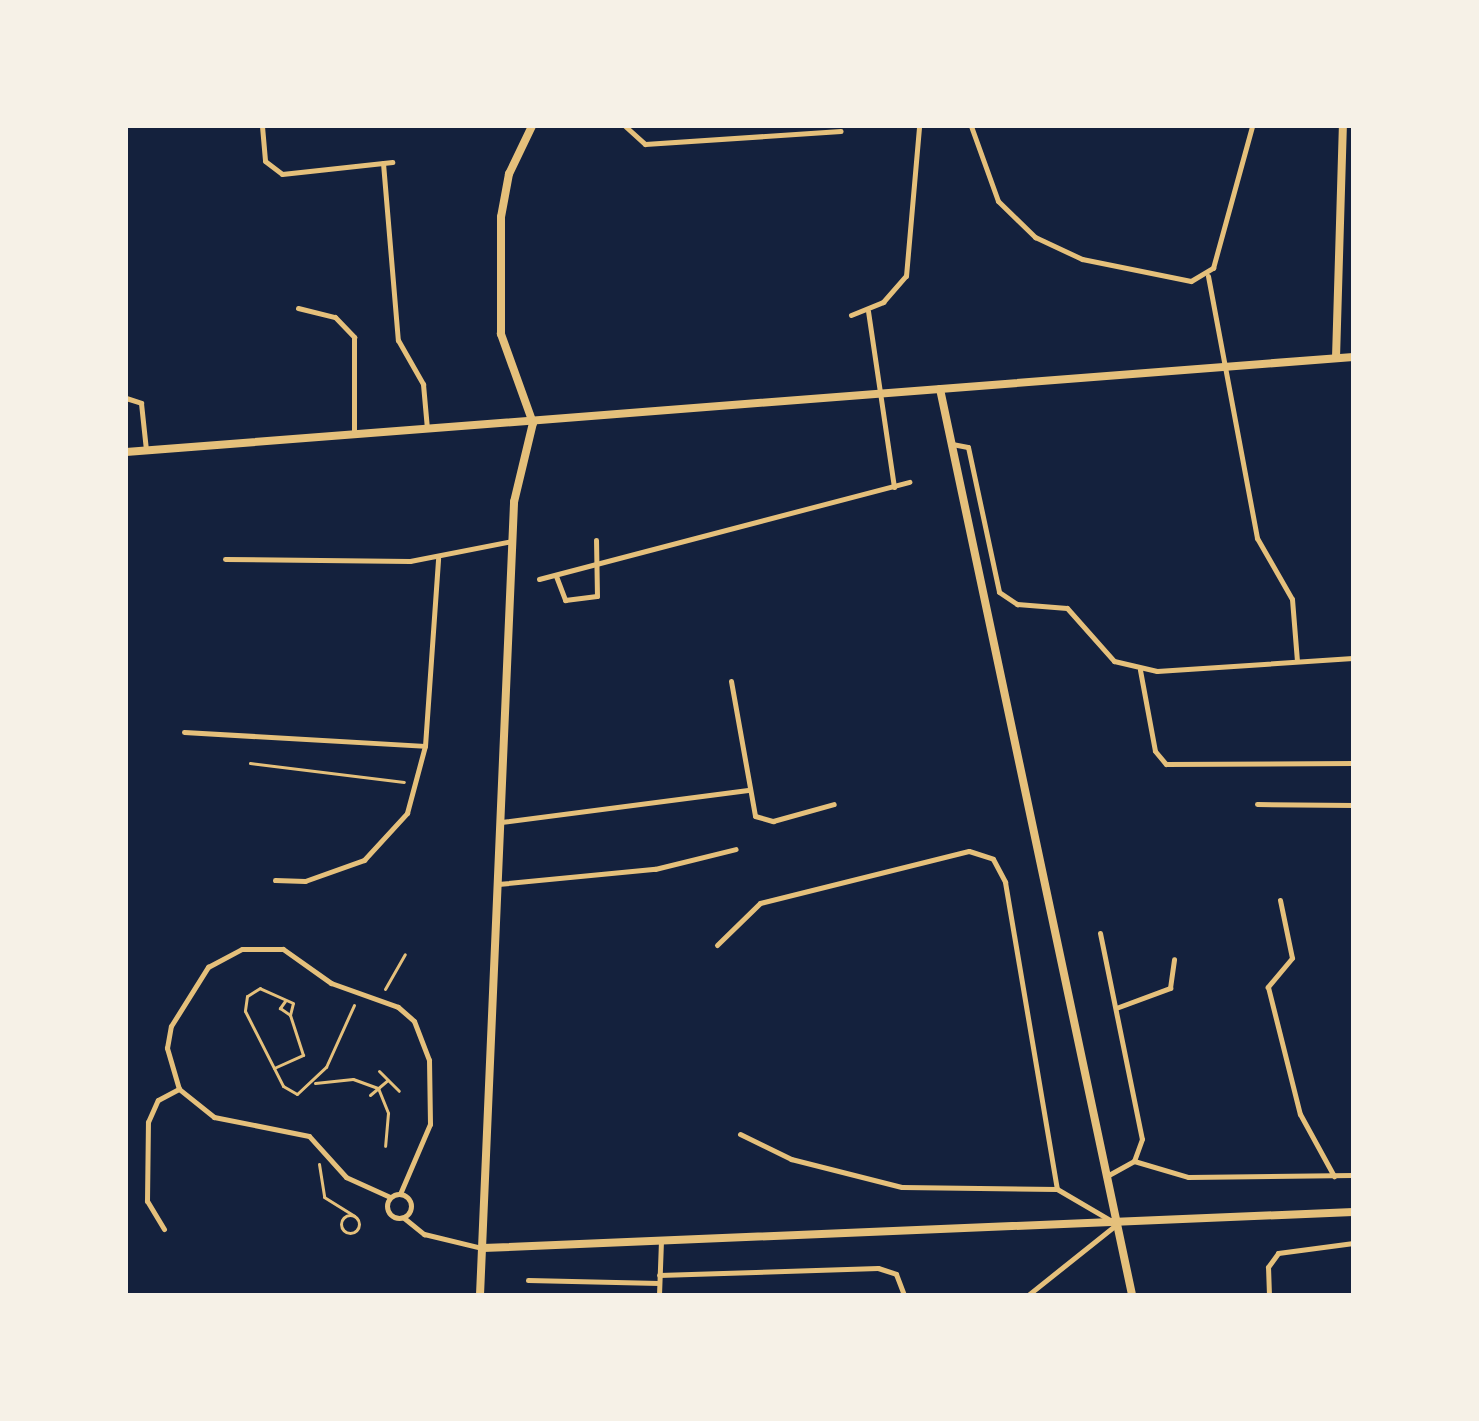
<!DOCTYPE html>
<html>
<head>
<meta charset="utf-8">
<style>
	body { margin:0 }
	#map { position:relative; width:1479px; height:1421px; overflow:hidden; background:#14213d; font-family:Mulish,sans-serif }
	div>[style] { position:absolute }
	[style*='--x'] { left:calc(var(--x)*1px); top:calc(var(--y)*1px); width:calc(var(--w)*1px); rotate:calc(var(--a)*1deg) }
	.path>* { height:3px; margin:-1.5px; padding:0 1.5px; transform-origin:1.5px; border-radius:1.5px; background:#e5c07b }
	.path>.ring { margin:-1.5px; padding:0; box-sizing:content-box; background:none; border:3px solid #e5c07b; border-radius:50% }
	.service>* { height:5px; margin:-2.5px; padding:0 2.5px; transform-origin:2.5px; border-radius:2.5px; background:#e5c07b }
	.service>.ring { margin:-2.5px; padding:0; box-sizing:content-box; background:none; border:5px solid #e5c07b; border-radius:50% }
	.minor>* { height:8px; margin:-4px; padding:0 4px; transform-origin:4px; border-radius:4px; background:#e5c07b }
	span { translate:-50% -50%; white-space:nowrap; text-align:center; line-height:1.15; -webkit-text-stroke:6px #f6f1e7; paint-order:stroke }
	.frame { position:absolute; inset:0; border:128px solid #f6f1e7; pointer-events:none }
</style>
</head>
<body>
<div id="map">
	<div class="path">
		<div style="--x:250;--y:763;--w:155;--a:7"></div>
		<div style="--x:385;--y:989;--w:40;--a:-60.3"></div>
		<div style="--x:285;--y:1001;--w:9;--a:126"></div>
		<div style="--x:280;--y:1008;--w:12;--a:35"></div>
		<div style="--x:290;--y:1015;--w:12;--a:-76"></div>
		<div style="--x:293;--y:1003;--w:36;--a:-156"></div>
		<div style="--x:260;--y:988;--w:15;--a:148"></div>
		<div style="--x:247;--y:996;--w:15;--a:98"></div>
		<div style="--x:245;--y:1011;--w:84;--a:63.1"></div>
		<div style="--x:283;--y:1086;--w:16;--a:30"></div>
		<div style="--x:297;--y:1094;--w:40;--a:-43"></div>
		<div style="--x:326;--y:1067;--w:68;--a:-65.7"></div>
		<div style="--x:274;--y:1068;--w:32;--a:-24"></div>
		<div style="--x:303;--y:1055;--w:42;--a:-108"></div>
		<div style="--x:379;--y:1071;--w:28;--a:45"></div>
		<div style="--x:315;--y:1083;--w:38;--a:-6"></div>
		<div style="--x:353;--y:1079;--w:27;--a:20"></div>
		<div style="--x:378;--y:1088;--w:27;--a:68"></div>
		<div style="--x:388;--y:1113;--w:33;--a:95"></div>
		<div style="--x:370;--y:1095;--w:23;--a:-40"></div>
		<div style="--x:319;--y:1164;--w:33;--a:81"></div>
		<div style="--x:324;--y:1197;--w:36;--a:32"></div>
		<div class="ring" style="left:341px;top:1215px;width:15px;height:15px"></div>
	</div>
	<div class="service">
		<div style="--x:262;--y:126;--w:35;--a:85"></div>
		<div style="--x:265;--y:161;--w:21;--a:37"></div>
		<div style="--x:282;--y:174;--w:111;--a:-6.2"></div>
		<div style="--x:625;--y:126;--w:27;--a:42"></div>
		<div style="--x:645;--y:144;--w:196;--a:-3.8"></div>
		<div style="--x:971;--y:126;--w:80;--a:70.2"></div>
		<div style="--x:998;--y:201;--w:52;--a:44.2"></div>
		<div style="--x:1035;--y:237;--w:52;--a:25.1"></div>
		<div style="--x:1082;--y:259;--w:111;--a:11.4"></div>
		<div style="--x:1191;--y:281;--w:26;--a:-31"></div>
		<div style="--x:1213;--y:268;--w:147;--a:-74.6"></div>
		<div style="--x:383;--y:163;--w:178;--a:85.2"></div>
		<div style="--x:398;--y:340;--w:51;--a:60.4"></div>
		<div style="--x:423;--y:384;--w:45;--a:84.9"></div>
		<div style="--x:1208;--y:276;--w:267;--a:79.4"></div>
		<div style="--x:1257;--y:538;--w:70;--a:60.2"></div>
		<div style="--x:1292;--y:599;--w:62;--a:85.4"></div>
		<div style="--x:298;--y:308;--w:38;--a:14"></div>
		<div style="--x:335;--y:317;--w:28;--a:46"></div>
		<div style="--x:354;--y:337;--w:98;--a:90"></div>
		<div style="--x:868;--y:311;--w:178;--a:81.6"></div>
		<div style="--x:851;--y:315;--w:35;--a:-22"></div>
		<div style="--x:883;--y:302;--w:35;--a:-49"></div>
		<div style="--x:906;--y:276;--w:151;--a:-85"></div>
		<div style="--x:126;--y:398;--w:16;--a:18"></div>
		<div style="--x:141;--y:403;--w:47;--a:83.9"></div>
		<div style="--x:952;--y:444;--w:16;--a:11"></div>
		<div style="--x:968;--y:447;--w:148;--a:77.9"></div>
		<div style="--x:999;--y:592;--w:22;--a:34"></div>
		<div style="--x:1017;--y:604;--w:50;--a:4.6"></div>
		<div style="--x:1067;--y:608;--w:71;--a:48.4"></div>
		<div style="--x:1114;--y:661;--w:44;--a:13.1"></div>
		<div style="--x:1157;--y:671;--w:196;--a:-3.8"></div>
		<div style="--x:225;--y:559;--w:185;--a:0.6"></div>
		<div style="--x:410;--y:561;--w:104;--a:-11.1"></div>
		<div style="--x:556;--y:576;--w:26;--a:69"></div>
		<div style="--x:565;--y:600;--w:32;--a:-7"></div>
		<div style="--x:597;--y:596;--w:56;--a:-91"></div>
		<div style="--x:539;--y:579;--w:383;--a:-14.7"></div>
		<div style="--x:1140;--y:670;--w:82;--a:79.5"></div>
		<div style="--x:1155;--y:751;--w:17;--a:50"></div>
		<div style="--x:1166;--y:764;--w:187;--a:-0.3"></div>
		<div style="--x:731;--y:681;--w:137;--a:79.9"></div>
		<div style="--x:755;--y:816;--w:19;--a:16"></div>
		<div style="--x:773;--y:821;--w:63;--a:-15.6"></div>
		<div style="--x:184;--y:732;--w:241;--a:3.3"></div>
		<div style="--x:1257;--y:804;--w:96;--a:0.6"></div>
		<div style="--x:501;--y:822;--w:249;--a:-7.4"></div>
		<div style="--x:275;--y:880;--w:30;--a:2"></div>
		<div style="--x:305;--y:881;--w:63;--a:-19.6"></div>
		<div style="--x:364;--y:860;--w:64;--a:-47.5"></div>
		<div style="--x:407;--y:813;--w:69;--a:-75"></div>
		<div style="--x:425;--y:746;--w:188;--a:-86"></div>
		<div style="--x:498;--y:884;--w:158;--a:-5.5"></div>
		<div style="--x:655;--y:869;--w:83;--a:-13.9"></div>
		<div style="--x:1280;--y:900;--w:59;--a:78.3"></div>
		<div style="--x:1292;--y:958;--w:38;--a:130"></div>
		<div style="--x:1268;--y:987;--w:131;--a:75.9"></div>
		<div style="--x:1300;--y:1114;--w:71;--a:61.3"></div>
		<div style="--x:1100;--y:933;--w:210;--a:78.5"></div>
		<div style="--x:1142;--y:1139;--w:23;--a:110"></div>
		<div style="--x:1134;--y:1161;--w:31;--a:151"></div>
		<div style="--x:717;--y:945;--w:60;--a:-44.3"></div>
		<div style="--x:760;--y:903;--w:215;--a:-14"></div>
		<div style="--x:969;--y:851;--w:25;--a:18"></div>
		<div style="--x:993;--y:859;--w:26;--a:62"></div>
		<div style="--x:1005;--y:882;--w:311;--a:80.4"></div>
		<div style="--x:1116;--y:1008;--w:58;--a:-20.3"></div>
		<div style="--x:1170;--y:988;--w:29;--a:-82"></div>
		<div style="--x:740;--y:1134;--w:57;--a:26.1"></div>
		<div style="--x:791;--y:1159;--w:114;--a:14.2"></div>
		<div style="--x:902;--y:1187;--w:155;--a:0.7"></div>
		<div style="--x:1057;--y:1189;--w:69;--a:30.3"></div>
		<div style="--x:1117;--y:1224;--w:114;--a:141.4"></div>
		<div style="--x:1134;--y:1161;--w:56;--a:16.5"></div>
		<div style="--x:1188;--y:1177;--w:165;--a:-0.7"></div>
		<div class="ring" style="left:387px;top:1194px;width:19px;height:19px"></div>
		<div style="--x:390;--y:1197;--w:48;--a:-155.6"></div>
		<div style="--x:346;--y:1177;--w:55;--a:-132.1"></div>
		<div style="--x:309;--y:1136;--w:97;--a:-168.7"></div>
		<div style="--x:214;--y:1117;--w:45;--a:-141.3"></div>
		<div style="--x:179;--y:1089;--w:43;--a:-106.3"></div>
		<div style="--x:167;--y:1048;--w:22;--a:-80"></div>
		<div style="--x:171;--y:1026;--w:70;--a:-57.9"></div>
		<div style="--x:208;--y:967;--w:38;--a:-28"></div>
		<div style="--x:242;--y:949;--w:41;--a:0"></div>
		<div style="--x:283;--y:949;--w:59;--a:35.3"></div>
		<div style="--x:331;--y:983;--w:71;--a:19.7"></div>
		<div style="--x:398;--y:1007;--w:21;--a:41"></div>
		<div style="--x:414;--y:1021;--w:42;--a:69"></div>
		<div style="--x:429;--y:1060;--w:64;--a:89.1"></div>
		<div style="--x:430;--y:1124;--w:76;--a:113.2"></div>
		<div style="--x:404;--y:1218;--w:26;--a:39"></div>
		<div style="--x:424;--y:1234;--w:60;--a:13.6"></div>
		<div style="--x:164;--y:1229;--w:33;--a:-121"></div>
		<div style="--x:147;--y:1201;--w:79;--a:-89.3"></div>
		<div style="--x:148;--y:1122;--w:24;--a:-66"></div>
		<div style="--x:158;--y:1100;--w:24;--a:-28"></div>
		<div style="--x:659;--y:1275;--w:219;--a:-1.8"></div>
		<div style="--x:878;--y:1268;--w:19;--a:18"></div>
		<div style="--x:896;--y:1274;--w:22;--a:69"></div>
		<div style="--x:528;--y:1280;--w:131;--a:1.3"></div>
		<div style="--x:659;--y:1295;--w:54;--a:-87.9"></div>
		<div style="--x:1269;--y:1295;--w:28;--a:-92"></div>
		<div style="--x:1268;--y:1267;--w:17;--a:-54"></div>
		<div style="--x:1278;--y:1253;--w:76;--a:-7.6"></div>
	</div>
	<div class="minor">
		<div style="--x:1336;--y:358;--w:232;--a:-88.3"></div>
		<div style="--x:940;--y:389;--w:926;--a:78.03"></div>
		<div style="--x:126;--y:452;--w:1231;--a:-4.43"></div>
		<div style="--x:483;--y:1248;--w:871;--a:-2.37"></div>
		<div style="--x:480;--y:1295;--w:794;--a:-87.54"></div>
		<div style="--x:514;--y:502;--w:81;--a:-76.5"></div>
		<div style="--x:533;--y:423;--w:95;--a:-109.8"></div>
		<div style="--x:501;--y:334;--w:117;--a:-90"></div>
		<div style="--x:501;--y:217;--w:44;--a:-79.5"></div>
		<div style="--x:509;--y:174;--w:53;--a:-64.4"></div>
	</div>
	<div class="frame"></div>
</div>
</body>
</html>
